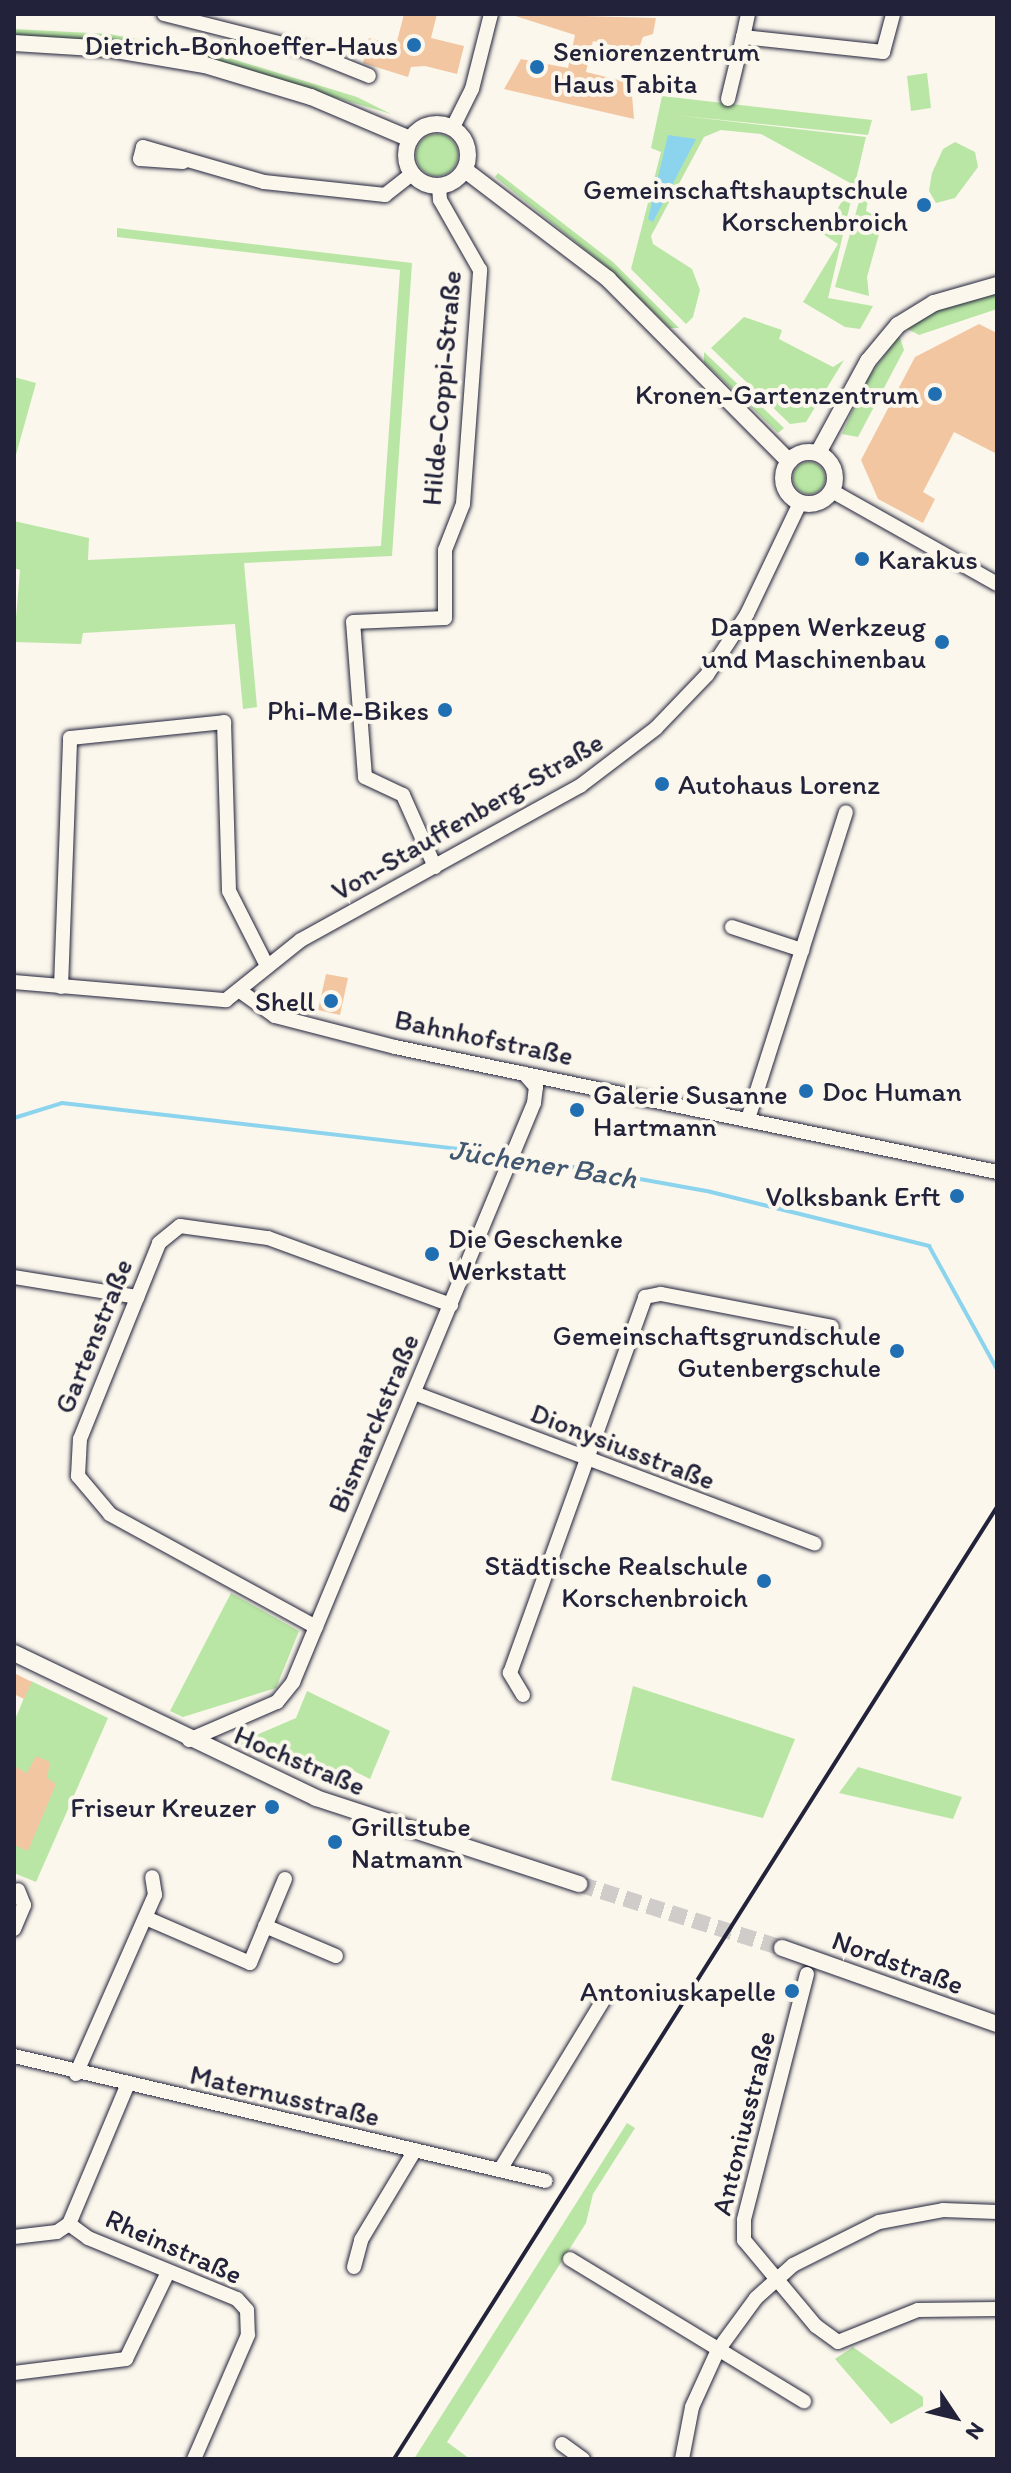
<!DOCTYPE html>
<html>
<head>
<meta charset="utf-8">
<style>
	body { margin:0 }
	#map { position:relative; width:1011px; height:2473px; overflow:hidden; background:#fbf7ec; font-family:Itim,sans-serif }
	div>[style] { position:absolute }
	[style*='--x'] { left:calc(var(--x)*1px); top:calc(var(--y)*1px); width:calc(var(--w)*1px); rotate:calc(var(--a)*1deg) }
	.green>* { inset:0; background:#b9e6a4 }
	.round { border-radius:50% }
	.water>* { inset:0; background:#8cd4ee }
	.stream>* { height:4px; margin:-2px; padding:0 2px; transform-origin:2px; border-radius:2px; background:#8cd4ee }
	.building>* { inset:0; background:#f3c6a2 }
	.tertiary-tunnel>* { height:16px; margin-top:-8px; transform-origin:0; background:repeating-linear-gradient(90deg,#d0ccc9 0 16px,transparent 0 24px) }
	.roads { filter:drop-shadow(0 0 2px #22223b) drop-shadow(0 0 2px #22223b) }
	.minor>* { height:14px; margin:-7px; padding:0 7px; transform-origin:7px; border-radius:7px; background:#fbf7ec }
	.tertiary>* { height:16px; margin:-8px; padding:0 8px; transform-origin:8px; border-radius:8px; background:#fbf7ec }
	.tertiary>.ring { margin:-8px; padding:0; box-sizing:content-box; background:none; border:16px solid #fbf7ec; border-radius:50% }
	.rail>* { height:4px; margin:-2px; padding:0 2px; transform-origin:2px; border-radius:2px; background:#22223b }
	.dots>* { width:22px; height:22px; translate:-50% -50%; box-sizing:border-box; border:4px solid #fbf7ec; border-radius:50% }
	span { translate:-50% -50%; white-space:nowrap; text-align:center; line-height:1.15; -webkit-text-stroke:8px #fbf7ec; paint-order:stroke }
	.poi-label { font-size:28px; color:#22223b }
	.right { translate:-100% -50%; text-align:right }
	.left { translate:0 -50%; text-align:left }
	.street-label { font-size:28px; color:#22223b }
	.water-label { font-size:30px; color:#425771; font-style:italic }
	.frame { position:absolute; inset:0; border:16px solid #22223b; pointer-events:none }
	.north { position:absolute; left:915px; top:2377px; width:80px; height:80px; -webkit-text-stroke:6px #fbf7ec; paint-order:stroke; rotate:125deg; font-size:22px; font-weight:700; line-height:32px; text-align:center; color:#22223b }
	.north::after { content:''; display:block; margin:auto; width:28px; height:36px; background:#22223b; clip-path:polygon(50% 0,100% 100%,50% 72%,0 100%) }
</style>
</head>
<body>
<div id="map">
	<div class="green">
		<div style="clip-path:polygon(14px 29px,109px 34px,213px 53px,357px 97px,391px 114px,172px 49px,14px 35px)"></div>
		<div style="clip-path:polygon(927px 73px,931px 108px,911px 111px,907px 76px)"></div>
		<div style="clip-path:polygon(662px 96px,872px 120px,868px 135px,674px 115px,866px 137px,828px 298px,873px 306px,860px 329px,845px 327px,803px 302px,838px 244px,823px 234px,852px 184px,761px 134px,721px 130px,704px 137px,651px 236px,653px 244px,692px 269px,700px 290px,693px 317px,686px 324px,631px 269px,661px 152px,651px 148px)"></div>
		<div class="round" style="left:416px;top:134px;width:42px;height:42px"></div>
		<div style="clip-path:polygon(955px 142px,975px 152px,978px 167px,955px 198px,936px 203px,929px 191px,932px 173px,943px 149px)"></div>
		<div style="clip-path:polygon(498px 173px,613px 262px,679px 328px,670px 328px,607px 267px,495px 177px)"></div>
		<div style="clip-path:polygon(860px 198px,868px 200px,866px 211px,883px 220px,867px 277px,869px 296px,835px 287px)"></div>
		<div style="clip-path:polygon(117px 228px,412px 263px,392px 556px,244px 563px,257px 707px,243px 709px,235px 624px,83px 633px,81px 644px,14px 642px,20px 570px,14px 568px,14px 521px,89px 538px,88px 560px,381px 546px,400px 270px,117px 237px)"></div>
		<div style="clip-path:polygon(997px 294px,997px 309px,919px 335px,906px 328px,938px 310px)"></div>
		<div style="clip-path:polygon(744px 317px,782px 330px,779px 339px,833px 367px,844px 360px,806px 422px,790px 424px,711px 348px)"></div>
		<div style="clip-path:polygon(899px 335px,904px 350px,858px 437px,842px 434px,866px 381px)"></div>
		<div style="clip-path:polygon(704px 352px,784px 428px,778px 433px,704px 362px)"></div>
		<div style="clip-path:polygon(14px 377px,36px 383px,14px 462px)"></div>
		<div class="round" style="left:793px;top:462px;width:32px;height:32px"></div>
		<div style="clip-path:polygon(231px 1593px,299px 1631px,276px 1688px,183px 1717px,170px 1711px)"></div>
		<div style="clip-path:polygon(31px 1681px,108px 1718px,36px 1882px,14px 1873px,14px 1722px)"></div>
		<div style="clip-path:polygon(633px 1686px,795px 1739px,763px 1818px,611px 1780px)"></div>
		<div style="clip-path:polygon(307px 1691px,390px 1731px,370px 1779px,344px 1766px,312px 1779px,238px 1743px,296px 1718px)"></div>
		<div style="clip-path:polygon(858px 1767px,962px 1797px,953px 1819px,839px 1793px)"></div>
		<div style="clip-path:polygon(627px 2123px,635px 2128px,593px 2194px,586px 2223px,447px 2442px,470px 2459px,414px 2459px)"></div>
		<div style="clip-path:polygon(853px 2347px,923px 2397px,923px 2406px,891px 2424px,835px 2359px)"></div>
	</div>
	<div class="water">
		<div style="clip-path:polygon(668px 135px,696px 139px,653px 222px,648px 219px)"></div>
	</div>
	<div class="stream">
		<div style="--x:14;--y:1118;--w:50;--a:-17.4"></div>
		<div style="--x:62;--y:1103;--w:436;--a:6.6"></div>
		<div style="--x:495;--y:1153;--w:219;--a:10.2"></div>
		<div style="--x:711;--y:1192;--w:225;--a:13.9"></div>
		<div style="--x:929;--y:1246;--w:141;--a:61.1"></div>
	</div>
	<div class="building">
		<div style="clip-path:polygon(404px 14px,437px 14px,431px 38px,464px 46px,457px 74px,425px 66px,411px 67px,408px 77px,363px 63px,369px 38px,396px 45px)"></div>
		<div style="clip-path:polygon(509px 14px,656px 18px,653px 34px,643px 37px,638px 51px,593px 41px,586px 72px,631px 83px,634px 119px,504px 89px,521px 59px,568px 68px,575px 35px)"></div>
		<div style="clip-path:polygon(979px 324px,997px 333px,997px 454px,954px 432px,923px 492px,935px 499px,923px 523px,878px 499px,861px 460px,915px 357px)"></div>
		<div style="clip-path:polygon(326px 974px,348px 978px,340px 1015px,318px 1010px)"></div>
		<div style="clip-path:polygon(14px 1673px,32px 1682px,24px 1699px,14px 1694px)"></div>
		<div style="clip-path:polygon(36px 1756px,50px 1762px,47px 1778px,56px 1784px,28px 1851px,14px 1845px,14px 1766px,27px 1773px)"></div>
	</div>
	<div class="tertiary-tunnel">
		<div style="--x:579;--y:1884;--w:213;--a:17.5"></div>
	</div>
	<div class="roads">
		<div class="minor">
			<div style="--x:164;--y:14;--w:142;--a:14.2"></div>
			<div style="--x:302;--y:49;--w:72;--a:21.9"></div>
			<div style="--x:748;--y:14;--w:24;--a:102"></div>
			<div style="--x:743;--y:37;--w:141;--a:6.1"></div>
			<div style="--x:883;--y:52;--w:39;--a:-75"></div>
			<div style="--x:728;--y:99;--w:64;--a:-76.4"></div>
			<div style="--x:453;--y:127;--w:42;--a:-63.4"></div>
			<div style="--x:472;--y:89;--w:77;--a:-75.8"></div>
			<div style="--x:183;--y:162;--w:43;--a:-176"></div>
			<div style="--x:140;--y:159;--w:12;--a:-76"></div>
			<div style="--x:143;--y:147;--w:126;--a:16.1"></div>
			<div style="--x:264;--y:182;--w:122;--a:6.1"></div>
			<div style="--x:385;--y:195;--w:34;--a:-38"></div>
			<div style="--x:832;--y:491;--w:189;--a:29.4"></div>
			<div style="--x:435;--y:867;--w:79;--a:-114"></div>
			<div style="--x:403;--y:795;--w:42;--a:-154.7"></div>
			<div style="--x:365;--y:777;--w:155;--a:-94.4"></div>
			<div style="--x:353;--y:622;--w:92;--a:-2.5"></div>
			<div style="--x:445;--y:618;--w:68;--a:-90"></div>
			<div style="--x:445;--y:550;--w:49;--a:-68.6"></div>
			<div style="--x:463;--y:504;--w:235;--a:-85.8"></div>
			<div style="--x:480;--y:270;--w:81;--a:-119.7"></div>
			<div style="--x:440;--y:200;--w:14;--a:-94"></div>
			<div style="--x:732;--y:927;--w:74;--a:18.2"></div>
			<div style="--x:14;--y:982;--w:213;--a:4.9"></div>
			<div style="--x:226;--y:1000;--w:96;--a:-38.7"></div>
			<div style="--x:301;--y:940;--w:319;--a:-28.9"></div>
			<div style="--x:580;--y:786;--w:96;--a:-37.3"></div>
			<div style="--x:656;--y:728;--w:74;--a:-46.1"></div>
			<div style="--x:707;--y:675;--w:73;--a:-56.7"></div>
			<div style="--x:747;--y:614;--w:123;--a:-64.5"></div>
			<div style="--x:61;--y:987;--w:249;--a:-87.9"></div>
			<div style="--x:70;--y:738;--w:155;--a:-5.9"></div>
			<div style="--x:224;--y:722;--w:169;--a:88.3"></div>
			<div style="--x:229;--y:891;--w:82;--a:63.1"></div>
			<div style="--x:240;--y:991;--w:43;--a:35.5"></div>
			<div style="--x:275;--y:1016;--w:124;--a:14.5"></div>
			<div style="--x:395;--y:1047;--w:615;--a:11.73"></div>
			<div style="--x:748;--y:1119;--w:322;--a:-72.3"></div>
			<div style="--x:14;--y:1277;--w:125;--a:9.2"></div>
			<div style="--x:414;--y:1393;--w:428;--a:20.6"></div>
			<div style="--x:316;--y:1627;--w:235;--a:-151.3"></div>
			<div style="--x:110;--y:1514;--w:50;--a:-130.1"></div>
			<div style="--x:78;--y:1476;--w:37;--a:-87"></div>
			<div style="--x:80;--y:1439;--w:211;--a:-68"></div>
			<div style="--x:159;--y:1243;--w:27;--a:-39"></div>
			<div style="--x:180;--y:1226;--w:89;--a:7.8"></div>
			<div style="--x:268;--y:1238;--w:195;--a:20.1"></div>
			<div style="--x:523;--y:1695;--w:26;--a:-121"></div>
			<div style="--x:510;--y:1673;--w:400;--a:-70.2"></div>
			<div style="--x:645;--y:1297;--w:16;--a:-11"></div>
			<div style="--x:661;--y:1294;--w:174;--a:10.9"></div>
			<div style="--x:189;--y:1740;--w:96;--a:-23.4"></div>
			<div style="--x:277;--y:1702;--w:26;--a:-51"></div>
			<div style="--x:293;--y:1682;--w:627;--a:-67.4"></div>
			<div style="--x:534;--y:1103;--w:16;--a:-83"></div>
			<div style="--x:536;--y:1087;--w:18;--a:-131"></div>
			<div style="--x:146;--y:1918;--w:113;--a:23.4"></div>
			<div style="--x:250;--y:1963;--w:91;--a:-67.4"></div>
			<div style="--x:265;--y:1926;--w:77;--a:22.9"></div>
			<div style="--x:14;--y:1929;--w:26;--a:-67"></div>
			<div style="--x:24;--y:1905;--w:16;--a:-112"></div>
			<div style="--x:807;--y:1974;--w:254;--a:104.4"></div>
			<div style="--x:744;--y:2220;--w:20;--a:90"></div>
			<div style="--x:744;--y:2240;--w:112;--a:50.1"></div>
			<div style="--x:816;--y:2326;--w:27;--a:36"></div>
			<div style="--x:838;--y:2342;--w:86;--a:-21.8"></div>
			<div style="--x:918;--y:2310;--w:79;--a:-0.7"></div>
			<div style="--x:14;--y:2056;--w:546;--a:13.22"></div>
			<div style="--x:76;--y:2074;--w:196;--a:-66.2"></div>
			<div style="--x:155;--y:1895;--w:18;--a:-99"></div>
			<div style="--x:500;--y:2170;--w:200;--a:-58.7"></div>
			<div style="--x:69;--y:2224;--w:24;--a:36"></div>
			<div style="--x:88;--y:2238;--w:161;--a:22.3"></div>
			<div style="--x:237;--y:2299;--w:15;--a:48"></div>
			<div style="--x:247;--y:2310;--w:25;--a:88"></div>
			<div style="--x:248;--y:2335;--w:135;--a:113.5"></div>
			<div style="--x:14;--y:2237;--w:43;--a:-6.6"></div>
			<div style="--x:57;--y:2232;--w:14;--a:-34"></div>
			<div style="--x:69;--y:2224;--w:150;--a:-67.2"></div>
			<div style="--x:570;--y:2259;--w:274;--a:31.3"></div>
			<div style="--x:354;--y:2267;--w:28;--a:-75"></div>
			<div style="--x:361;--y:2240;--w:105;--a:-59"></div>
			<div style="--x:14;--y:2373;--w:113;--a:-7.1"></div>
			<div style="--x:126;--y:2359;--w:97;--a:-64.2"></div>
			<div style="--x:562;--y:2444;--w:26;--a:36"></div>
			<div style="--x:682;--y:2459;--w:53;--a:-79.1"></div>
			<div style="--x:692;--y:2407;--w:63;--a:-65.5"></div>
			<div style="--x:718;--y:2350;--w:64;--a:-53.8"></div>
			<div style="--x:756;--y:2298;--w:50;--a:-41.7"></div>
			<div style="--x:793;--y:2265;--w:96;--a:-26.6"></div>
			<div style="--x:879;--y:2222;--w:65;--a:-10.6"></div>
			<div style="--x:943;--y:2210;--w:54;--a:2.1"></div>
		</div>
		<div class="tertiary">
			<div style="--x:14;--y:43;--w:96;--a:3.6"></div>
			<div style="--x:110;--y:49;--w:96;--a:9.6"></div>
			<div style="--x:205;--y:65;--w:111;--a:16.8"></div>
			<div style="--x:311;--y:97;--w:108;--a:23"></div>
			<div class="ring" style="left:406px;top:124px;width:46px;height:46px"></div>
			<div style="--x:465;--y:170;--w:180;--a:37.3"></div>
			<div style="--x:608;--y:279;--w:257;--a:45.2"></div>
			<div class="ring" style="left:783px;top:452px;width:36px;height:36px"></div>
			<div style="--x:818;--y:453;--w:105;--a:-61.5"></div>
			<div style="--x:868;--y:361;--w:47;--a:-50.2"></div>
			<div style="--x:898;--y:325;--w:42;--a:-31.4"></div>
			<div style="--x:934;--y:303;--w:66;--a:-15.9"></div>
			<div style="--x:14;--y:1653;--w:335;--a:25.6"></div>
			<div style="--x:316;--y:1798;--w:277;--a:18.1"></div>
			<div style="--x:782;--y:1948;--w:228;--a:19.5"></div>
		</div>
	</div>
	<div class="rail">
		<div style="--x:394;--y:2459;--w:1127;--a:-57.65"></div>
	</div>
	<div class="dots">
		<div style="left:414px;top:45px;background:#1f6fb2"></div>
		<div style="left:537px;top:67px;background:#1f6fb2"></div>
		<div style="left:924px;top:205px;background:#1f6fb2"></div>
		<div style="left:935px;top:394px;background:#1f6fb2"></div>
		<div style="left:862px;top:559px;background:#1f6fb2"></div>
		<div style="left:942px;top:642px;background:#1f6fb2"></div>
		<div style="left:445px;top:710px;background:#1f6fb2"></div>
		<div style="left:662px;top:784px;background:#1f6fb2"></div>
		<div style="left:331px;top:1001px;background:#1f6fb2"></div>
		<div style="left:806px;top:1091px;background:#1f6fb2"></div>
		<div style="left:577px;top:1110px;background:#1f6fb2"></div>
		<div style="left:957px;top:1196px;background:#1f6fb2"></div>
		<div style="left:432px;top:1254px;background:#1f6fb2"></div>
		<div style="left:897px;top:1351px;background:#1f6fb2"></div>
		<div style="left:764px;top:1581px;background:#1f6fb2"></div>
		<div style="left:272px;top:1807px;background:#1f6fb2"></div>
		<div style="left:335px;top:1842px;background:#1f6fb2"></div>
		<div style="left:792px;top:1991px;background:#1f6fb2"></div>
	</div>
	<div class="poi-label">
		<span class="right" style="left:398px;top:45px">Dietrich-Bonhoeffer-Haus</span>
		<span class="left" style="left:553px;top:67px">Seniorenzentrum<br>Haus Tabita</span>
		<span class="right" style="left:908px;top:205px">Gemeinschaftshauptschule<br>Korschenbroich</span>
		<span class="right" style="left:919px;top:394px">Kronen-Gartenzentrum</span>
		<span class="left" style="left:878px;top:559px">Karakus</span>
		<span class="right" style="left:926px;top:642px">Dappen Werkzeug<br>und Maschinenbau</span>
		<span class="right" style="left:429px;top:710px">Phi-Me-Bikes</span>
		<span class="left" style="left:678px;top:784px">Autohaus Lorenz</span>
		<span class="right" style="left:315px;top:1001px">Shell</span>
		<span class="left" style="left:822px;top:1091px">Doc Human</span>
		<span class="left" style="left:593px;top:1110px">Galerie Susanne<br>Hartmann</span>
		<span class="right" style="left:941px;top:1196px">Volksbank Erft</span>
		<span class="left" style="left:448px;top:1254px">Die Geschenke<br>Werkstatt</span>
		<span class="right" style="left:881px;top:1351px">Gemeinschaftsgrundschule<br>Gutenbergschule</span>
		<span class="right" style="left:748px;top:1581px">Städtische Realschule<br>Korschenbroich</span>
		<span class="right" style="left:256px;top:1807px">Friseur Kreuzer</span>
		<span class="left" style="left:351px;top:1842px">Grillstube<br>Natmann</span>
		<span class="right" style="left:776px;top:1991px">Antoniuskapelle</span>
	</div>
	<div class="street-label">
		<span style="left:441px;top:388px;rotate:-85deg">Hilde-Coppi-Straße</span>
		<span style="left:467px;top:816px;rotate:-30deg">Von-Stauffenberg-Straße</span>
		<span style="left:484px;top:1037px;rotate:12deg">Bahnhofstraße</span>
		<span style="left:93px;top:1336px;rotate:-68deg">Gartenstraße</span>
		<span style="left:373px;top:1423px;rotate:-67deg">Bismarckstraße</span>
		<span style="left:623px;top:1446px;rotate:21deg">Dionysiusstraße</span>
		<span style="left:300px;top:1760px;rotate:23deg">Hochstraße</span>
		<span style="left:898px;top:1962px;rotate:20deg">Nordstraße</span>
		<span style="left:285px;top:2095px;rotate:13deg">Maternusstraße</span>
		<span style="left:743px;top:2123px;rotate:-76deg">Antoniusstraße</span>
		<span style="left:174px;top:2246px;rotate:24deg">Rheinstraße</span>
	</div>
	<div class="water-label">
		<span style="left:543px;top:1164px;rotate:9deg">Jüchener Bach</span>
	</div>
	<div class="frame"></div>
	<div class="north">N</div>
</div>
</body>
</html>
